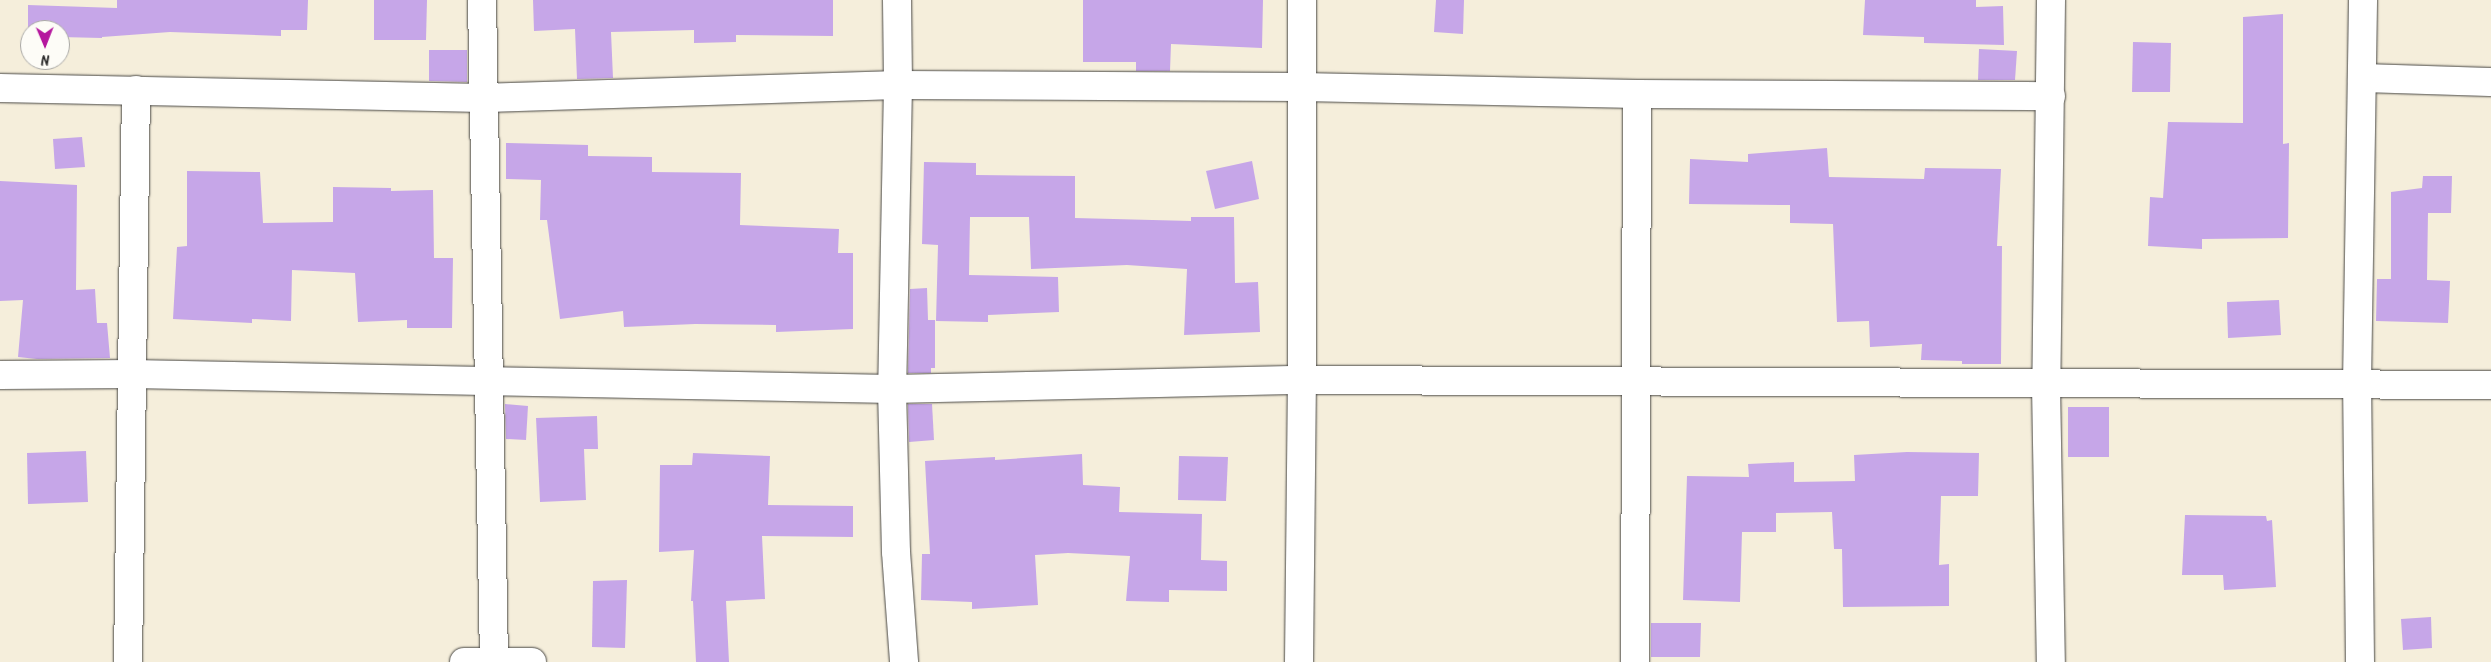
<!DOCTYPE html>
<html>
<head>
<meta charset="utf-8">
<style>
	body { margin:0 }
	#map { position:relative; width:2491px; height:662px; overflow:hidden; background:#f5eedb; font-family:Kalam,sans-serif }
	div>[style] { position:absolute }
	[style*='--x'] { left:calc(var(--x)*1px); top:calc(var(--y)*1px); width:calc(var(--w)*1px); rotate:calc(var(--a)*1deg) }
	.building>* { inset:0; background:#c6a6e8 }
	.roads { filter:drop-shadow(0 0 1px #494845) drop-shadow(0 0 1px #494845) }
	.street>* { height:28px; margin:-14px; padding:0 14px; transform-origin:14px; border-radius:14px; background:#fff }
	span { translate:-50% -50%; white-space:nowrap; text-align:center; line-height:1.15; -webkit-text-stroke:4px #fdfcf7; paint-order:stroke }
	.north { position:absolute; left:20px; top:20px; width:50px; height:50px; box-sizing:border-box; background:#fdfcf7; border:1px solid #a9a8a5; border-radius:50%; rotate:179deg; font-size:14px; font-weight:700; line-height:20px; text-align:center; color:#2b2b2b }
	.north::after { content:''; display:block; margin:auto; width:18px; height:22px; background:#b5179e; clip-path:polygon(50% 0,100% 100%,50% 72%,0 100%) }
</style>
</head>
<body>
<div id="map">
	<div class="building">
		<div style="clip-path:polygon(117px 0,308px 0,307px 30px,281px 30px,281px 36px,170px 32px,102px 37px,102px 38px,60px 37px,60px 30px,30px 30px,30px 36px,28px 36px,28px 5px,117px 8px)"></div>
		<div style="clip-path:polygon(374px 0,427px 0,426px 40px,374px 40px)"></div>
		<div style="clip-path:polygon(533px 0,833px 0,833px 36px,736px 35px,736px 42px,694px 43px,694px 30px,611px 32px,613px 78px,577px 79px,575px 29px,534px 31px)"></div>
		<div style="clip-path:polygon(1083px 0,1263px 0,1262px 48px,1171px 44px,1170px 71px,1136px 71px,1136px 62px,1083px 62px)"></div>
		<div style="clip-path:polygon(1436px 0,1464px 0,1463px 34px,1434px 32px)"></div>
		<div style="clip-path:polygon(1865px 0,1976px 0,1976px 7px,2003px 6px,2004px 45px,1924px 43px,1924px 37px,1863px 35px)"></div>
		<div style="clip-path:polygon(2283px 14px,2283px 144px,2289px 143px,2288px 238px,2202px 239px,2202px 249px,2148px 246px,2150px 197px,2163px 198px,2168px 122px,2243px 123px,2243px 17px)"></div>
		<div style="clip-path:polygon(2133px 42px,2171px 43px,2170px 92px,2132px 92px)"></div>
		<div style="clip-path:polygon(1979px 49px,2017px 51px,2015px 80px,1978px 80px)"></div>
		<div style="clip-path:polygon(429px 50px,467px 50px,467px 82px,429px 81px)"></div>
		<div style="clip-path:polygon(82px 137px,85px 167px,55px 169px,53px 139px)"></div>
		<div style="clip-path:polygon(506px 143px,588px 145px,588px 156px,652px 157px,652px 172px,741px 173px,740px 225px,839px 229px,838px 253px,853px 253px,853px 329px,776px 332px,776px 325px,695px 324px,624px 327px,623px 311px,560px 319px,547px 220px,540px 220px,541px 180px,506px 179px)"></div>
		<div style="clip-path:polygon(1827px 148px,1829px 177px,1924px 179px,1925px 168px,2001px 169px,1997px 246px,2002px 246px,2001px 364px,1962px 364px,1962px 361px,1921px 360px,1922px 344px,1870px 347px,1869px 321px,1837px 322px,1833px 224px,1790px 223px,1790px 205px,1689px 204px,1690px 159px,1748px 162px,1748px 154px)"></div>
		<div style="clip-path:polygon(1252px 161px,1259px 199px,1215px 209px,1206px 171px)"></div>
		<div style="clip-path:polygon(924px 162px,976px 163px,976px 175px,1075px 176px,1075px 218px,1191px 221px,1191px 217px,1234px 217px,1235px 283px,1258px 282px,1260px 332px,1184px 335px,1187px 269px,1127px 265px,1031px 269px,1029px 217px,970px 217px,969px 275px,1058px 277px,1059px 312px,988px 315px,988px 322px,936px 321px,938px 245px,922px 244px)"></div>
		<div style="clip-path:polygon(187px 171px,260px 172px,263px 223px,333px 222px,333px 187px,391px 188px,391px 191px,433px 190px,434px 258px,453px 258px,452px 328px,407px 328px,407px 320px,358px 322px,355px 273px,292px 270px,291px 321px,252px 319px,252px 323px,173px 319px,177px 247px,187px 246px)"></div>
		<div style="clip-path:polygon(2423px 176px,2452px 176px,2451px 213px,2428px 213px,2427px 280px,2450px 281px,2448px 323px,2376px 321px,2377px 279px,2391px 279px,2391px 192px,2422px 188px)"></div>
		<div style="clip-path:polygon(0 181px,77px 185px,76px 290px,95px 289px,97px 323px,107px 323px,110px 358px,37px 359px,18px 357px,23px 300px,0 301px)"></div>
		<div style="clip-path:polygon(927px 288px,928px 320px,935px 320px,935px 368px,931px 368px,931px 373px,908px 373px,910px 289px)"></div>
		<div style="clip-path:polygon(2279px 300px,2281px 335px,2228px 338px,2227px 302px)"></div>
		<div style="clip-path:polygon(505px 404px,528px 406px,526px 440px,506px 439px)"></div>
		<div style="clip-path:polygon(908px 404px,932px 404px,934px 440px,909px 442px)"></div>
		<div style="clip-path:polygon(2068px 407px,2109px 407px,2109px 457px,2068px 457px)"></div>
		<div style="clip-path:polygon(597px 416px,598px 449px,584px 449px,586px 500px,540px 502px,536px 418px)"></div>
		<div style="clip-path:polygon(86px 451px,88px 502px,28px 504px,27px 453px)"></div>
		<div style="clip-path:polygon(1907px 452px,1979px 453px,1978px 496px,1941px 496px,1939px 565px,1949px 564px,1949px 606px,1843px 607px,1842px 549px,1834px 549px,1832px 512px,1776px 513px,1776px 532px,1742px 532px,1740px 602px,1683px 600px,1687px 476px,1749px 477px,1748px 464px,1794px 462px,1794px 482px,1855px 481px,1854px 455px)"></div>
		<div style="clip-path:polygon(693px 453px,770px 456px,768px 505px,853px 506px,853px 537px,762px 536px,765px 599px,726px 601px,729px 662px,696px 662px,693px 601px,691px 601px,694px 550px,659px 552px,660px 465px,692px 465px)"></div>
		<div style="clip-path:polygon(1082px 454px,1083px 485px,1120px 487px,1119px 512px,1202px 514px,1201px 560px,1227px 561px,1227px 591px,1169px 590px,1169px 602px,1126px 601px,1130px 556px,1068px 553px,1035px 555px,1038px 605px,972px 609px,972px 602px,921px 600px,922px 554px,930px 554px,925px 461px,995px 457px,995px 460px)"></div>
		<div style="clip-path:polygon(1179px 456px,1228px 457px,1226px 501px,1178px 500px)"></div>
		<div style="clip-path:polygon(2185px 515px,2266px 516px,2267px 521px,2272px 520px,2276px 587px,2224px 590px,2223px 575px,2182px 575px)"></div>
		<div style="clip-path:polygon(627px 580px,625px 648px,592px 647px,593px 581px)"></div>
		<div style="clip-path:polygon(2431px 617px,2432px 648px,2403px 650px,2401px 619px)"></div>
		<div style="clip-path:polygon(1651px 623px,1701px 623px,1700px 657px,1651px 657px)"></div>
	</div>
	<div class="roads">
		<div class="street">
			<div style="--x:482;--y:0;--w:662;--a:88.96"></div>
			<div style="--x:897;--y:0;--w:85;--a:89.3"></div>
			<div style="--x:898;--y:85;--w:304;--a:91.1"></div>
			<div style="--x:892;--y:389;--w:163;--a:88.6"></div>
			<div style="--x:896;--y:552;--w:110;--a:85.8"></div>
			<div style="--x:2051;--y:0;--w:385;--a:90.7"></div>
			<div style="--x:2046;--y:385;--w:277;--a:89"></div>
			<div style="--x:2362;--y:78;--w:129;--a:1.8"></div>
			<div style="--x:0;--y:88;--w:483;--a:1.2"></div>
			<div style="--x:483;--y:98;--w:415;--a:-1.8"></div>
			<div style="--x:898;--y:85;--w:404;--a:0.3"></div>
			<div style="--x:1302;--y:87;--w:335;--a:1.2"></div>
			<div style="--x:1637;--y:94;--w:414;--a:0.3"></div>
			<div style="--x:0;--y:375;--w:132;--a:-0.4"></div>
			<div style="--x:132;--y:374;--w:760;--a:1.13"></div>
			<div style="--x:892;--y:389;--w:410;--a:-1.3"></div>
			<div style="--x:1302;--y:380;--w:1189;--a:0.24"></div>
			<div style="--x:128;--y:662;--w:572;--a:-89.2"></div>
			<div style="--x:464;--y:662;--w:68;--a:0"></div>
			<div style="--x:1299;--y:662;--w:282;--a:-89.4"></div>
			<div style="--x:1302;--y:380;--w:380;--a:-90"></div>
			<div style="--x:1635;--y:662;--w:568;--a:-89.8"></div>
			<div style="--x:2360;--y:662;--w:278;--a:-90.6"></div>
			<div style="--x:2357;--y:384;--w:384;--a:-89.1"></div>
		</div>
	</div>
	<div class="north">N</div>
</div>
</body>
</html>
